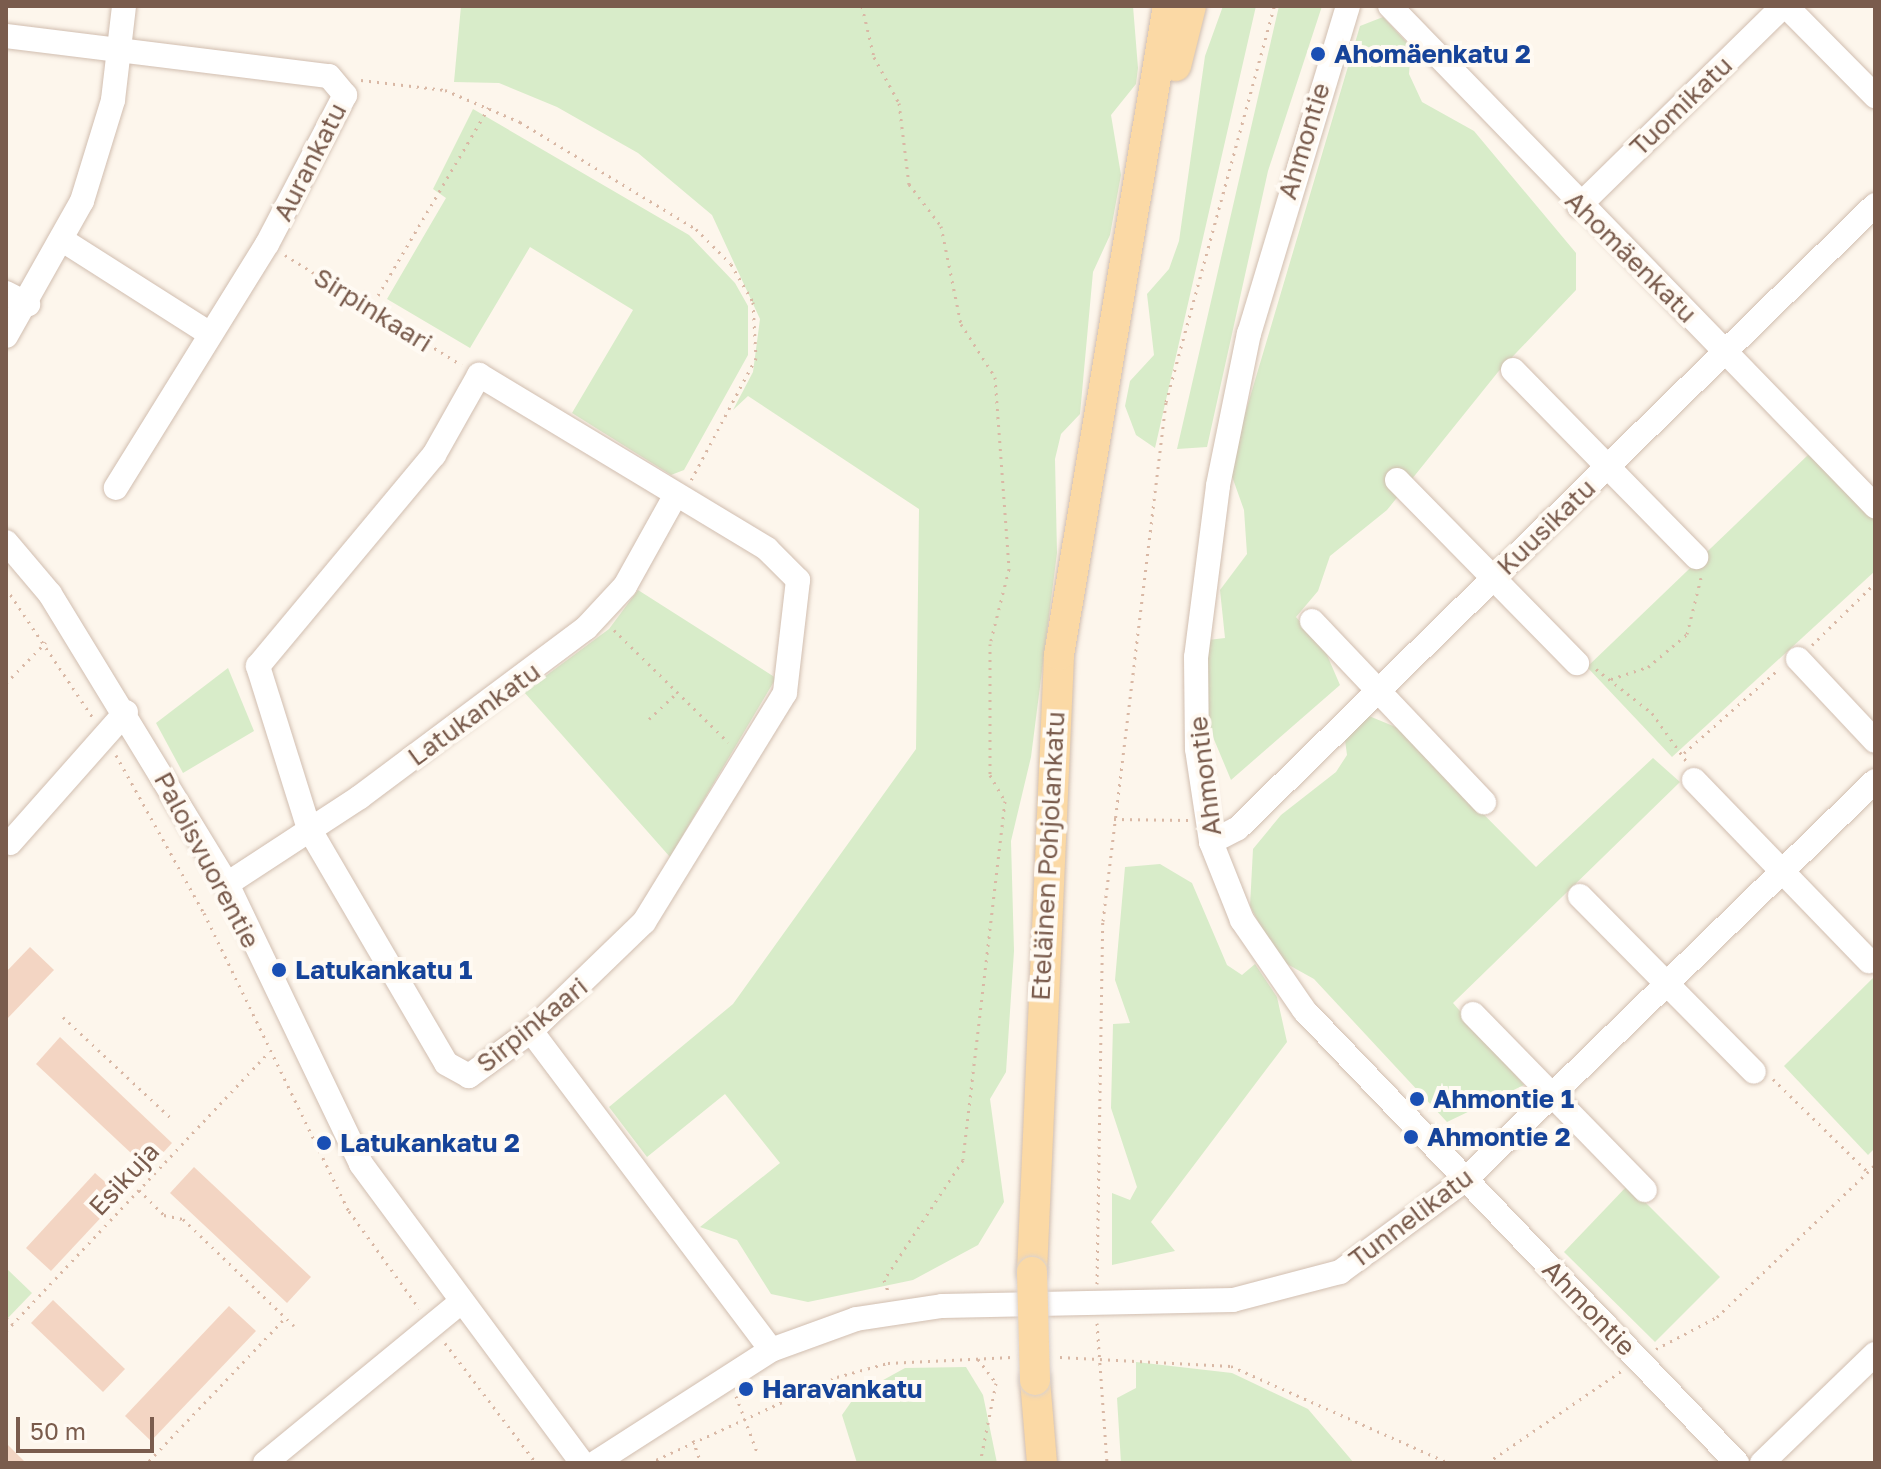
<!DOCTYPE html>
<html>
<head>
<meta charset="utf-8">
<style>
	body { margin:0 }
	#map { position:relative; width:1881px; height:1469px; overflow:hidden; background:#fdf6ec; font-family:"Golos Text",sans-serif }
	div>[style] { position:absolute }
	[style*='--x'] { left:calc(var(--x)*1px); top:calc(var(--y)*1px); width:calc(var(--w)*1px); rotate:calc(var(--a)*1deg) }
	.green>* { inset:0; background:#d8ecc9 }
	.building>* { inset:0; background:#f3d5c3 }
	.path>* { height:3px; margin-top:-1.5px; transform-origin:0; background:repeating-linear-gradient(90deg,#d9b8a5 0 2px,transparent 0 8px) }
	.roads { filter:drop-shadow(0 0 2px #d1beb0) drop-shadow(0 0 2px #d1beb0) }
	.minor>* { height:24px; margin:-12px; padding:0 12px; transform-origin:12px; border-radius:12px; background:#fff }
	.major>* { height:30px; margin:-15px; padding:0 15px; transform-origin:15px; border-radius:15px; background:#fbd9a5 }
	.bridges { filter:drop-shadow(0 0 2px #dad1cd) drop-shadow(0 0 2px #dad1cd) }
	.major-bridge>* { height:30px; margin:-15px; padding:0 15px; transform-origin:15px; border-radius:15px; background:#fbd9a5 }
	.dots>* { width:22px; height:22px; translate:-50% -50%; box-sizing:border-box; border:4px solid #fffaf3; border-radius:50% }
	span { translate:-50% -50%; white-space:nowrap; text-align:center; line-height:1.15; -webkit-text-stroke:8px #fffaf3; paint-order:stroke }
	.transit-label { font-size:26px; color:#164399; font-weight:700 }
	.left { translate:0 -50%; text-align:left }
	.street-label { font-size:26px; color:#7a5c4d }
	.frame { position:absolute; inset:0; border:8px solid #7a5c4d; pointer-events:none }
	.scale { position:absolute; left:16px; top:1417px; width:138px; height:36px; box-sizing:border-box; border:4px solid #7a5c4d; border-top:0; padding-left:10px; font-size:24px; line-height:28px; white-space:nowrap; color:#7a5c4d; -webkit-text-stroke:6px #fffaf3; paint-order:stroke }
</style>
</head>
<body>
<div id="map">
	<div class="green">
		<div style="clip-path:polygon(461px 6px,1133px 6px,1138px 68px,1136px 84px,1111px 115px,1121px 175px,1110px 235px,1093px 272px,1080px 414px,1061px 434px,1055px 459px,1057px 553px,1031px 757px,1011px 841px,1014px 951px,1006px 1072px,990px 1099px,1004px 1202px,978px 1245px,913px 1280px,808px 1302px,771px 1294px,737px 1240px,700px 1227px,780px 1163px,725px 1094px,647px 1157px,609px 1107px,733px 1004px,916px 749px,919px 509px,748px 396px,733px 410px,753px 372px,760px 319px,712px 215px,638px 153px,557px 107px,499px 83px,454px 82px)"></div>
		<div style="clip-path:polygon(1223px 6px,1256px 6px,1155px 448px,1136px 435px,1125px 406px,1130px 381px,1154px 355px,1147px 294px,1169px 269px,1179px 241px,1205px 56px)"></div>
		<div style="clip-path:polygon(1279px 6px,1322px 6px,1268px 171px,1207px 447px,1177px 449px)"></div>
		<div style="clip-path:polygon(1383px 17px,1411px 47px,1409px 74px,1422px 102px,1474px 131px,1576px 253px,1576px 290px,1498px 372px,1387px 510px,1330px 556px,1318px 591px,1296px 617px,1324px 648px,1340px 685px,1231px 780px,1205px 718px,1208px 640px,1225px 638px,1220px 590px,1247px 554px,1244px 510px,1229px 468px,1360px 26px)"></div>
		<div style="clip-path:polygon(473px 109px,689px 235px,735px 283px,748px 306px,748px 355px,684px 470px,671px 475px,572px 413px,633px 310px,530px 247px,470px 348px,387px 299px,446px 198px,433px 189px)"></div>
		<div style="clip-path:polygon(1809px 454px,1875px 519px,1875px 571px,1672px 757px,1587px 667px)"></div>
		<div style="clip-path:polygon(638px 590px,776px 678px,670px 857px,524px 692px,609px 629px)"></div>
		<div style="clip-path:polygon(228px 668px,254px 731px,183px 773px,156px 723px)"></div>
		<div style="clip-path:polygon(1369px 716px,1398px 728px,1536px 867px,1653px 758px,1680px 782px,1453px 1003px,1524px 1085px,1447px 1122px,1314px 979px,1278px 959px,1250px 906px,1253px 849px,1281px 815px,1336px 772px,1347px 755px,1345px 740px)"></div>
		<div style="clip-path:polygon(1160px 864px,1192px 883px,1227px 965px,1242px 975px,1255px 964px,1277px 997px,1287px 1042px,1151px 1222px,1175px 1251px,1112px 1265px,1112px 1193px,1130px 1200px,1137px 1187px,1111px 1108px,1113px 1024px,1130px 1023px,1115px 980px,1125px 867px)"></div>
		<div style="clip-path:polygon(1875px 976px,1875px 1148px,1868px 1155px,1784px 1066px)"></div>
		<div style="clip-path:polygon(1628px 1185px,1720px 1277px,1655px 1342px,1564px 1252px)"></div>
		<div style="clip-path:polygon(6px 1268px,32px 1293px,6px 1320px)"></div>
		<div style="clip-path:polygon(1136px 1362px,1232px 1373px,1308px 1409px,1354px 1463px,1121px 1463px,1117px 1398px,1136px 1388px)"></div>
		<div style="clip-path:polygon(966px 1367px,983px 1395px,997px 1463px,857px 1463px,842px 1415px,856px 1395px,905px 1368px)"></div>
	</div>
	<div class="building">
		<div style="clip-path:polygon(30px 947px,54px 970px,6px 1020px,6px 972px)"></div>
		<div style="clip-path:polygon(60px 1037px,172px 1143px,148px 1169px,36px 1064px)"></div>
		<div style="clip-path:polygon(194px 1167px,311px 1277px,287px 1303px,170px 1193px)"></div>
		<div style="clip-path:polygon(95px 1173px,121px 1196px,51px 1271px,26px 1248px)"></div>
		<div style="clip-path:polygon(53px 1300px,125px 1369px,103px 1392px,31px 1323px)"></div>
		<div style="clip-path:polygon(229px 1306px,256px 1331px,151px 1441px,125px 1416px)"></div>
		<div style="clip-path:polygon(6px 1443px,26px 1463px,6px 1463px)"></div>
	</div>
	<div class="path">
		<div style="--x:862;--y:6;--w:52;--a:76.8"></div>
		<div style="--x:874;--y:57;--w:52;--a:61.5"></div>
		<div style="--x:899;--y:103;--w:82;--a:83"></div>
		<div style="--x:909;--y:184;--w:53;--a:52.7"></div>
		<div style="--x:941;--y:226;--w:100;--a:78.5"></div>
		<div style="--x:961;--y:324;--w:63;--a:57.3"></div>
		<div style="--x:995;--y:377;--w:193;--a:85.8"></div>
		<div style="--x:1009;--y:569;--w:77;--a:104.2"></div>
		<div style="--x:990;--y:644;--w:131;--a:90"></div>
		<div style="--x:990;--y:775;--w:30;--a:60"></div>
		<div style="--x:1005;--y:801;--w:361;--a:96.7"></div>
		<div style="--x:963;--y:1160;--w:144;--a:123.4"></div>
		<div style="--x:884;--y:1280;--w:15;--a:70"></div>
		<div style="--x:361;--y:80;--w:85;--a:6.8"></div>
		<div style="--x:445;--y:90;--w:82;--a:23.1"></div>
		<div style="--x:520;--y:122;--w:206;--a:31.3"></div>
		<div style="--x:696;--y:229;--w:49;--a:45"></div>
		<div style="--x:731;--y:264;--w:44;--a:59.9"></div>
		<div style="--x:753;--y:302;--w:56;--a:86.9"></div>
		<div style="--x:756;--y:358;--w:138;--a:118"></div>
		<div style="--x:285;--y:255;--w:208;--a:31.9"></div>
		<div style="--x:370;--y:309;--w:234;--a:-59.5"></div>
		<div style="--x:6;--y:588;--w:156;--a:56.2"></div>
		<div style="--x:614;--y:630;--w:160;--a:44.5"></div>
		<div style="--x:1812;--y:645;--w:88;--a:-44.5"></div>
		<div style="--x:1596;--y:669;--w:71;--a:38.2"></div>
		<div style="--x:1652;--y:713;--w:60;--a:54.5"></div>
		<div style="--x:1611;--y:679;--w:39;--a:-18"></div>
		<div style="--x:1648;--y:667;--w:51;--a:-40.2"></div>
		<div style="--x:1687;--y:634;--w:58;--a:-76"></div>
		<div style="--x:6;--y:683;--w:57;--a:-45.7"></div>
		<div style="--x:649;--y:719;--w:40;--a:-43"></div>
		<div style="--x:1684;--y:753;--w:128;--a:-41.5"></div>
		<div style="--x:116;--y:755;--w:181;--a:60.9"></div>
		<div style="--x:204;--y:913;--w:331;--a:64.1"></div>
		<div style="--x:349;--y:1211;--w:120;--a:54.2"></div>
		<div style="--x:1114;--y:819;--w:74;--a:0.8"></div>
		<div style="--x:63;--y:1017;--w:148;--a:43.1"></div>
		<div style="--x:1773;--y:1079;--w:133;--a:44.4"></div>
		<div style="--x:139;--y:1190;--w:35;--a:45"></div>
		<div style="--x:164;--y:1215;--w:19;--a:12"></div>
		<div style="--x:183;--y:1219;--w:154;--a:43.9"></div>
		<div style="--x:1097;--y:1284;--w:363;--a:-89.1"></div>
		<div style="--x:1103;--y:921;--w:523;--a:-83.08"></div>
		<div style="--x:1166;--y:402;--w:410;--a:-74.7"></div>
		<div style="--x:6;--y:1318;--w:9;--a:41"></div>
		<div style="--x:1097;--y:1323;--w:140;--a:85.9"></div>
		<div style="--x:6;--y:1331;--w:383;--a:-46.7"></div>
		<div style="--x:445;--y:1343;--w:151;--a:52.8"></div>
		<div style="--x:1656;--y:1349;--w:69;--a:-27.7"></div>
		<div style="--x:1717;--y:1317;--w:219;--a:-43.9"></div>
		<div style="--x:1060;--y:1357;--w:171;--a:3"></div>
		<div style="--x:1231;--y:1366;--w:239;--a:24"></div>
		<div style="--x:978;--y:1359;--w:30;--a:53"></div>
		<div style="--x:996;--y:1383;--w:82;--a:101.3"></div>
		<div style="--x:736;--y:1396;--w:60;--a:69.4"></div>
		<div style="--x:693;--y:1440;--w:24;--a:71"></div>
		<div style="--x:149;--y:1461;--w:197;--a:-46.4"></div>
		<div style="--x:649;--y:1463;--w:207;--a:-24.6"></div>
		<div style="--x:837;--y:1377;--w:53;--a:-15.4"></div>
		<div style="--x:888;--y:1363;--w:124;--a:-2.8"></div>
		<div style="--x:1487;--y:1463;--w:165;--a:-34.4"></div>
	</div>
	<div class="roads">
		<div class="minor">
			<div style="--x:1348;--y:6;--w:342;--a:106.8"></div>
			<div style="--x:1249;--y:333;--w:156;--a:101.5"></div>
			<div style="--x:1218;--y:486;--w:172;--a:97.3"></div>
			<div style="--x:1196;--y:657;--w:92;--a:89.4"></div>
			<div style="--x:1197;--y:749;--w:94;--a:81.4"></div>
			<div style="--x:1211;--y:842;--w:84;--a:68.3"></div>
			<div style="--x:1242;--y:920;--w:109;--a:55.4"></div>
			<div style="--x:1304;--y:1010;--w:627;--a:46.29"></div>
			<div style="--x:1390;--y:6;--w:697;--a:45.87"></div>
			<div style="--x:1786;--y:6;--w:127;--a:45.3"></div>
			<div style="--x:6;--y:36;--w:325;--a:7.1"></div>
			<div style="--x:329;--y:76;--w:25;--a:50"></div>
			<div style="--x:345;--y:95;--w:168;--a:117.6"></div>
			<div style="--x:267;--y:244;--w:287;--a:121.8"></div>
			<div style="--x:1579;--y:206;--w:286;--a:-44.4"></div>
			<div style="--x:64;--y:241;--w:173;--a:32.5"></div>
			<div style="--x:6;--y:293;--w:25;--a:27"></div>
			<div style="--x:6;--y:336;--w:155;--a:-60.6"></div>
			<div style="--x:82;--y:201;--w:106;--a:-72.9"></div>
			<div style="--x:113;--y:100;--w:95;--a:-83.3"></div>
			<div style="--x:1513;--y:370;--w:262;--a:45.6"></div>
			<div style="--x:479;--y:375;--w:336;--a:31.1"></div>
			<div style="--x:767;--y:549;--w:44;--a:45"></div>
			<div style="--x:798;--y:580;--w:114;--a:96.6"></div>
			<div style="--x:785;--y:693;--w:269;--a:121.6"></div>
			<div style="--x:644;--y:922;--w:157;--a:136"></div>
			<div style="--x:531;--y:1031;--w:77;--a:144"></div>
			<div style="--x:469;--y:1076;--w:26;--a:-151"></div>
			<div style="--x:446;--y:1063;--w:271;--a:-120.3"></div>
			<div style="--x:309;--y:829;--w:171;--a:-107.4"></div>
			<div style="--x:258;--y:666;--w:275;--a:-50.2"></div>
			<div style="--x:434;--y:455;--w:92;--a:-60.6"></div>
			<div style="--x:1397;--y:480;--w:257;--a:45.5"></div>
			<div style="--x:6;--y:542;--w:68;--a:49.8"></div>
			<div style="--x:50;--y:594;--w:340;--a:58.6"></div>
			<div style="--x:227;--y:884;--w:310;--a:64.4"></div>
			<div style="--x:361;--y:1164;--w:372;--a:53.5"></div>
			<div style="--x:1312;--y:621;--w:250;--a:46.5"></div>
			<div style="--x:1798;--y:659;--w:112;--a:46.8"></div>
			<div style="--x:1694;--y:780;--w:252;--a:46"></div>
			<div style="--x:1211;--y:842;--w:30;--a:-27"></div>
			<div style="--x:1238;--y:828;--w:891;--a:-44.36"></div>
			<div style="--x:10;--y:843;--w:175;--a:-48.5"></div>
			<div style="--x:227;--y:884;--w:159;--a:-33.2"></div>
			<div style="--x:360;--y:797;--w:282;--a:-36.8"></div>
			<div style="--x:586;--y:628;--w:57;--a:-47.1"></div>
			<div style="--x:625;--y:586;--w:101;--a:-60.9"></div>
			<div style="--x:1580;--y:896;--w:247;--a:45.3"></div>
			<div style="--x:1473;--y:1014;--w:246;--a:45.7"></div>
			<div style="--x:531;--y:1031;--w:399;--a:53"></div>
			<div style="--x:265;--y:1463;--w:252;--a:-39.4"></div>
			<div style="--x:595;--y:1463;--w:209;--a:-32.7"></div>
			<div style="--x:771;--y:1350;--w:90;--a:-20"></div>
			<div style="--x:856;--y:1319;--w:87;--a:-8.6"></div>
			<div style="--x:942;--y:1306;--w:291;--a:-1.2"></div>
			<div style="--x:1233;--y:1300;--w:111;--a:-14.7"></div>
			<div style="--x:1340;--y:1272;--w:155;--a:-36.4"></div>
			<div style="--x:1465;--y:1180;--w:572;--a:-44.22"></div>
			<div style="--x:1762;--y:1463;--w:157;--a:-44"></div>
		</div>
		<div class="major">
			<div style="--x:1176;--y:66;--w:62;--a:-76"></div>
			<div style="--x:1032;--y:1272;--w:618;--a:-87.49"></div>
			<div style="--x:1059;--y:655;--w:658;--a:-80.47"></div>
			<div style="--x:1035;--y:1380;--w:83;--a:85.2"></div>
		</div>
	</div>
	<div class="bridges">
		<div class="major-bridge">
			<div style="--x:1032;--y:1272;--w:108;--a:88.4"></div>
		</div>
	</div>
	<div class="dots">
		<div style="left:1318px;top:54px;background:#1a4fb4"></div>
		<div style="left:279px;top:970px;background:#1a4fb4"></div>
		<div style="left:1417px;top:1099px;background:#1a4fb4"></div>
		<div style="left:1411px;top:1137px;background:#1a4fb4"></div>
		<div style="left:324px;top:1143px;background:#1a4fb4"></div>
		<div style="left:746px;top:1389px;background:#1a4fb4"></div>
	</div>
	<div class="transit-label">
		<span class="left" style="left:1334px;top:54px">Ahomäenkatu 2</span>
		<span class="left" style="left:295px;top:970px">Latukankatu 1</span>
		<span class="left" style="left:1433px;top:1099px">Ahmontie 1</span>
		<span class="left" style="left:1427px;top:1137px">Ahmontie 2</span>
		<span class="left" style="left:340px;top:1143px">Latukankatu 2</span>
		<span class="left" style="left:762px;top:1389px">Haravankatu</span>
	</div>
	<div class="street-label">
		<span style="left:1681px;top:106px;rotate:-44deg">Tuomikatu</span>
		<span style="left:1304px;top:141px;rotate:-73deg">Ahmontie</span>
		<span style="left:310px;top:162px;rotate:-63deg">Aurankatu</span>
		<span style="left:1631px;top:257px;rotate:45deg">Ahomäenkatu</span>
		<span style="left:373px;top:310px;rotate:32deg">Sirpinkaari</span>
		<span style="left:1546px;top:527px;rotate:-44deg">Kuusikatu</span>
		<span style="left:474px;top:714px;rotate:-36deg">Latukankatu</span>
		<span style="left:1205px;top:776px;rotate:-97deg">Ahmontie</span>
		<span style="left:1048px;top:856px;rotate:-87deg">Eteläinen Pohjolankatu</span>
		<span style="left:207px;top:860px;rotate:62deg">Paloisvuorentie</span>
		<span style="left:532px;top:1025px;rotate:-39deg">Sirpinkaari</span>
		<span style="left:124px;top:1179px;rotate:-47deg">Esikuja</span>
		<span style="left:1411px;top:1218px;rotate:-37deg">Tunnelikatu</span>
		<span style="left:1589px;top:1308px;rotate:46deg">Ahmontie</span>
	</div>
	<div class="frame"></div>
	<div class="scale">50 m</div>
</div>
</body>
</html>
